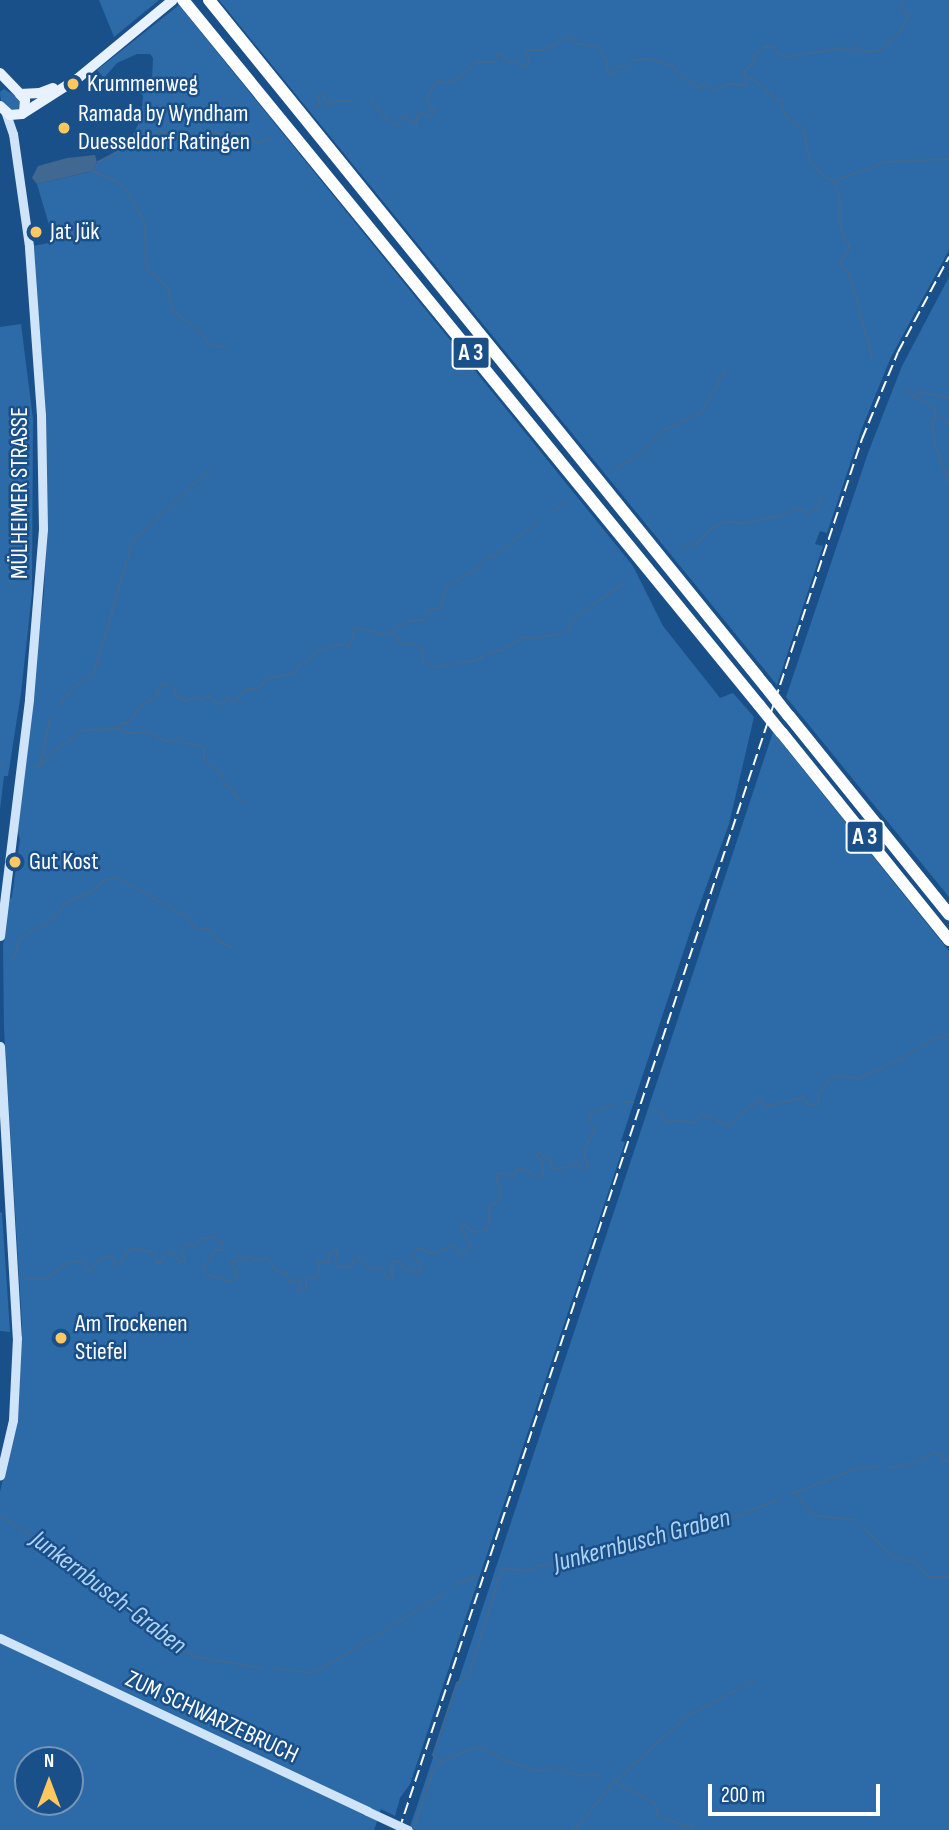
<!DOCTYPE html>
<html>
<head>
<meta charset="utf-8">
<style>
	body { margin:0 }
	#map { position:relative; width:949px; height:1830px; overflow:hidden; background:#1a5089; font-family:"Sofia Sans Condensed",sans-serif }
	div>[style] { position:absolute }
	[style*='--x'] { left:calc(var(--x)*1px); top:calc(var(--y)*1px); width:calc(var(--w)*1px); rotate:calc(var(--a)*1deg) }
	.green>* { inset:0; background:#2c6ba7 }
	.water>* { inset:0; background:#406891 }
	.stream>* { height:2px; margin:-1px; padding:0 1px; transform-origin:1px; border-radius:1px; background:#406891 }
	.secondary>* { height:9px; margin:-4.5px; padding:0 4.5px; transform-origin:4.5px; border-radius:4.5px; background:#cfe4f9 }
	.primary>* { height:10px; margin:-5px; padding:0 5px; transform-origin:5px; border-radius:5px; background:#e8f2ff }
	.highway>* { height:12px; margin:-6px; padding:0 6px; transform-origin:6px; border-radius:6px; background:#fff }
	.rail>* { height:2px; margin-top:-1px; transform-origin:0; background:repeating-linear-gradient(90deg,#fff 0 12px,transparent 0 17px) }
	.secondary-bridge>* { height:9px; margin:-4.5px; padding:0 4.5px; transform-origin:4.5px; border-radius:4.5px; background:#cfe4f9 }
	.highway-bridge>* { height:12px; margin:-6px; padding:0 6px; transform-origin:6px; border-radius:6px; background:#fff }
	.dots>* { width:19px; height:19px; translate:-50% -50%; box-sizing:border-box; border:4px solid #1a5089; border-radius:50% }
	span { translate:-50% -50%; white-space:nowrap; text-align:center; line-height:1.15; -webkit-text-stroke:5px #1a5089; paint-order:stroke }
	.shield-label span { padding:2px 5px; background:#1a5089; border:2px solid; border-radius:5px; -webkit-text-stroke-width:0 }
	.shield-label { font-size:23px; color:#fff; font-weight:700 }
	.poi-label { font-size:24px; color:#fff }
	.left { translate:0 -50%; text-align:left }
	.street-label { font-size:24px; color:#fff }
	.water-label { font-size:26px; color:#aed2f4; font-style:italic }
	.north { position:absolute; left:14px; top:1746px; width:70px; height:70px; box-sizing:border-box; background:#1a5089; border:2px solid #7696b8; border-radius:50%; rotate:0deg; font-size:19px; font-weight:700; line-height:28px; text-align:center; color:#fff }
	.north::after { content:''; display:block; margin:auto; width:24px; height:32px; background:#ffc85e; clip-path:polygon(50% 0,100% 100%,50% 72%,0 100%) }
	.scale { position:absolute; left:708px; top:1784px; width:172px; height:32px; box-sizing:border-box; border:4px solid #fff; border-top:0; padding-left:9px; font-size:21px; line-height:24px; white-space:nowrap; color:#fff; -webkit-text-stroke:5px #1a5089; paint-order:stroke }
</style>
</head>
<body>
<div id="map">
	<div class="green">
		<div style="clip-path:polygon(99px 0,159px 0,114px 37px)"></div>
		<div style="clip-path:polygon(219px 0,949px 0,949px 250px,891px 357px,862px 428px,827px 533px,820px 531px,815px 544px,823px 546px,777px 685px)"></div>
		<div style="clip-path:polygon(evenodd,179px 5px,633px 566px,663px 626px,720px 698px,733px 693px,754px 717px,729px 824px,693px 923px,621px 1141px,625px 1142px,410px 1784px,400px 1798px,395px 1816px,381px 1809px,374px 1830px,0 1830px,0 1492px,17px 1420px,22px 1325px,4px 1029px,3px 947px,8px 902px,12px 896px,20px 840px,17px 827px,44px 592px,47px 530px,45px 402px,33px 246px,54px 242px,37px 184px,93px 171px,97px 162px,123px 147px,134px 133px,141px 118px,143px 96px,134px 83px,152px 80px,153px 58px,150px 54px,137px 54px,117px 63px,104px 78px,97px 70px,179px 5px,28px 1760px,70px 1760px,70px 1802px,28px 1802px,28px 1760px)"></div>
		<div style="clip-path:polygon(4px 89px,19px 98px,21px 104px,17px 111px,9px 110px,1px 101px,0 92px)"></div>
		<div style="clip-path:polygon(949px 277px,949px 897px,786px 697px,868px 453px,902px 366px)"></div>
		<div style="clip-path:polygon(21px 324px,33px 419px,32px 593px,21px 693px,8px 776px,4px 776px,0 810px,0 327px)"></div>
		<div style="clip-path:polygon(773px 732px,949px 951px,949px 1830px,409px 1830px)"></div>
		<div style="clip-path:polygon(0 1212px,2px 1213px,10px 1332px,0 1331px)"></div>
	</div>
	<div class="water">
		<div style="clip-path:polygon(95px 155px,97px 162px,93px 171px,37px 184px,32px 178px,38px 166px,67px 158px)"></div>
	</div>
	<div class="stream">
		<div style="--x:747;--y:79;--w:4;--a:-146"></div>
		<div style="--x:744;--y:77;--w:7;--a:-82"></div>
		<div style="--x:745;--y:70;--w:14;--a:-39"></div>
		<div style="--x:756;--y:61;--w:6;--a:-129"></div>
		<div style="--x:752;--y:56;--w:16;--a:-35"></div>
		<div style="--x:765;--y:47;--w:9;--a:0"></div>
		<div style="--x:774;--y:47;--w:9;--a:58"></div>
		<div style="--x:779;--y:55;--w:10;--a:11"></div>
		<div style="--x:789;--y:57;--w:54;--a:-9.6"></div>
		<div style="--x:842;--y:48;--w:10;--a:24"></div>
		<div style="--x:851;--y:52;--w:8;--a:-45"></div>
		<div style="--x:857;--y:46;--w:7;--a:56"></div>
		<div style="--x:861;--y:52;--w:20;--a:-6"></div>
		<div style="--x:881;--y:50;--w:25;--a:-43"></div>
		<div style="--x:899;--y:33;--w:20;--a:-60"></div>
		<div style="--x:909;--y:16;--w:11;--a:-139"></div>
		<div style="--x:901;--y:9;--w:9;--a:-77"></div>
		<div style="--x:748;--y:79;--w:5;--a:0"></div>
		<div style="--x:753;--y:79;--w:30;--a:42"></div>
		<div style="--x:775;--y:99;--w:8;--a:14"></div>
		<div style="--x:783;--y:101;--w:7;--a:98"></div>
		<div style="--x:782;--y:108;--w:13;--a:61"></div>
		<div style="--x:788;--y:119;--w:19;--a:32"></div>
		<div style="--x:804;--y:129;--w:31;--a:81"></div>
		<div style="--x:809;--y:160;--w:24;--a:48"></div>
		<div style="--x:825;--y:178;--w:9;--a:18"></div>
		<div style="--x:834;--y:181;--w:55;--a:-20.1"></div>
		<div style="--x:886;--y:162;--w:63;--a:-2.7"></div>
		<div style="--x:371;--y:100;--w:27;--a:51"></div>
		<div style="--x:388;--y:121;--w:10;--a:24"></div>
		<div style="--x:397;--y:125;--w:12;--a:-55"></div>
		<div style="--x:404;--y:115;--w:15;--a:37"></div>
		<div style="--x:416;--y:124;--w:10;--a:-79"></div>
		<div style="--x:418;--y:114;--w:4;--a:-14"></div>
		<div style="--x:422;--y:113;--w:7;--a:34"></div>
		<div style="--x:428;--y:117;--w:11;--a:-41"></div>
		<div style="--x:436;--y:110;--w:7;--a:-164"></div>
		<div style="--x:429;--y:108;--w:11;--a:-100"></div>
		<div style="--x:427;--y:97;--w:19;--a:-58"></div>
		<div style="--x:437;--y:81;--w:9;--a:13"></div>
		<div style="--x:446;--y:83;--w:14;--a:-21"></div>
		<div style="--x:459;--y:78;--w:23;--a:-43"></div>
		<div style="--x:476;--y:62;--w:18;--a:0"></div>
		<div style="--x:494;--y:62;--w:10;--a:-61"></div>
		<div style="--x:499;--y:53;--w:15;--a:42"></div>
		<div style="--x:510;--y:63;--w:7;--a:-8"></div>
		<div style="--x:517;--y:62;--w:11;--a:34"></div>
		<div style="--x:526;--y:68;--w:9;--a:-69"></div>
		<div style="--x:529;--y:60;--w:6;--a:-129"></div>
		<div style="--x:525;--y:55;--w:6;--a:-59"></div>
		<div style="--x:528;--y:50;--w:15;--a:0"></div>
		<div style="--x:543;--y:50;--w:31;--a:-27"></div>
		<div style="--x:571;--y:36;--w:9;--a:54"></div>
		<div style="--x:576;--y:43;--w:22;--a:10"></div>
		<div style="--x:598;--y:47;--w:17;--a:59"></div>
		<div style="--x:607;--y:62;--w:12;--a:85"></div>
		<div style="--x:608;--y:74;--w:7;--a:-8"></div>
		<div style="--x:615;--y:73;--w:8;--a:-67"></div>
		<div style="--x:618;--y:66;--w:10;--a:6"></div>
		<div style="--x:628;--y:67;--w:9;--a:-54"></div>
		<div style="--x:633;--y:60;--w:15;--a:-4"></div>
		<div style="--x:648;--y:59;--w:27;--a:15"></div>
		<div style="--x:674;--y:66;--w:9;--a:69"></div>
		<div style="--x:677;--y:74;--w:28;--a:32"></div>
		<div style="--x:701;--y:89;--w:6;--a:-72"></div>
		<div style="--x:703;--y:83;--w:11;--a:41"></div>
		<div style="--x:711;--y:90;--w:19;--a:-18"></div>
		<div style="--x:729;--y:84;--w:16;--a:4"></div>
		<div style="--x:745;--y:85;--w:7;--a:-63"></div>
		<div style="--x:315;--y:106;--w:6;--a:-31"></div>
		<div style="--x:320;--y:103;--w:8;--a:-113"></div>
		<div style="--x:317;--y:96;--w:5;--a:-22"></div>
		<div style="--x:322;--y:94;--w:13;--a:63"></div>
		<div style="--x:328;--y:106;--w:8;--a:-40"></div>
		<div style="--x:334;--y:101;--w:19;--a:0"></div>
		<div style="--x:98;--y:162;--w:69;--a:-26.6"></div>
		<div style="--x:160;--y:131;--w:35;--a:22"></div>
		<div style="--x:192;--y:144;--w:18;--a:-43"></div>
		<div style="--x:205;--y:132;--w:5;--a:0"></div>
		<div style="--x:210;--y:132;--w:16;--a:11"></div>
		<div style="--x:226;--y:135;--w:16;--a:-11"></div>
		<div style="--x:242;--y:132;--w:19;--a:36"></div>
		<div style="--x:257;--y:143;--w:14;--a:-21"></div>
		<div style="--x:92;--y:171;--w:30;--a:23"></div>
		<div style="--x:120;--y:183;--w:21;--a:53"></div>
		<div style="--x:133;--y:200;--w:27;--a:63"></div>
		<div style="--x:145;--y:224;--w:44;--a:88.7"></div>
		<div style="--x:146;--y:268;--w:28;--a:42"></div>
		<div style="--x:167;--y:287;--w:25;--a:76"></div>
		<div style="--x:173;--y:311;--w:36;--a:38"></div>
		<div style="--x:201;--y:333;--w:12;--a:55"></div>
		<div style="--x:208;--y:343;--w:18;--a:16"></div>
		<div style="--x:834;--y:182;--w:16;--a:68"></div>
		<div style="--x:840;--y:197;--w:31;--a:90"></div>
		<div style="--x:840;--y:228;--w:20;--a:63"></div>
		<div style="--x:849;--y:246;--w:4;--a:90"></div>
		<div style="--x:849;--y:250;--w:14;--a:129"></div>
		<div style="--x:840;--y:261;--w:5;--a:90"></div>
		<div style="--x:840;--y:266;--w:11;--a:38"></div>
		<div style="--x:849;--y:273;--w:86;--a:74.5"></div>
		<div style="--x:904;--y:390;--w:33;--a:29"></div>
		<div style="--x:933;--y:406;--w:9;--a:72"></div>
		<div style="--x:936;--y:415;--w:15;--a:32"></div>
		<div style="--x:913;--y:397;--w:7;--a:-56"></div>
		<div style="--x:917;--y:391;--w:33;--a:12"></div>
		<div style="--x:936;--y:415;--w:8;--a:120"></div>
		<div style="--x:932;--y:422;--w:22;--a:82"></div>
		<div style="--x:935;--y:444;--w:40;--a:69.8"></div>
		<div style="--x:615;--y:469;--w:26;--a:-31"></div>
		<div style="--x:637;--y:456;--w:35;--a:-45"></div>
		<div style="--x:662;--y:431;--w:46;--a:-26"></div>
		<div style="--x:703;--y:411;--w:47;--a:-61.8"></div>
		<div style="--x:553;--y:511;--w:16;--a:-30"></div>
		<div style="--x:682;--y:549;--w:8;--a:-45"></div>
		<div style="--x:688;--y:543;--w:7;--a:16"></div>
		<div style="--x:695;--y:545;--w:24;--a:-45"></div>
		<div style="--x:712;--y:528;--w:14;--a:-25"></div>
		<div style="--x:725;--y:522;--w:20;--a:3"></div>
		<div style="--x:745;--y:523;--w:40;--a:-12"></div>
		<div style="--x:784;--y:515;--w:14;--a:-30"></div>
		<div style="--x:796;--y:508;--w:14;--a:21"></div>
		<div style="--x:809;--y:513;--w:10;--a:-29"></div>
		<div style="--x:818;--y:508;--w:14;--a:-73"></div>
		<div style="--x:565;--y:633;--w:4;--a:-27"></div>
		<div style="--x:569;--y:631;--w:11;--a:-75"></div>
		<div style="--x:572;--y:620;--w:65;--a:-35.6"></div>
		<div style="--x:391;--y:634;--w:6;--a:9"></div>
		<div style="--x:397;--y:635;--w:6;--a:81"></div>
		<div style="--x:398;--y:641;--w:8;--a:23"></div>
		<div style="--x:405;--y:644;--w:8;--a:-7"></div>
		<div style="--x:413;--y:643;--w:11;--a:34"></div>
		<div style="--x:422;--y:649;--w:12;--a:85"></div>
		<div style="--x:423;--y:661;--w:12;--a:31"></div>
		<div style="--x:433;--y:667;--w:44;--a:-9.2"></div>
		<div style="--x:476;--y:660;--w:17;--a:-28"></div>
		<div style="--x:491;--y:652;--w:14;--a:-12"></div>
		<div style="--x:505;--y:649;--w:23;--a:-34"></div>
		<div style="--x:524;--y:636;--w:5;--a:37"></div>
		<div style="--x:528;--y:639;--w:33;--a:-9"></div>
		<div style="--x:59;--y:705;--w:23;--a:-50"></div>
		<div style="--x:74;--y:687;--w:24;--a:-33"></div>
		<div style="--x:94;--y:674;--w:137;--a:-73.9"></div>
		<div style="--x:132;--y:542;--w:107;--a:-43.1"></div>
		<div style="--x:119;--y:729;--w:10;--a:24"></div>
		<div style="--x:128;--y:733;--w:20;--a:-3"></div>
		<div style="--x:148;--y:732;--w:23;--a:25"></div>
		<div style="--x:169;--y:742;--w:11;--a:-22"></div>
		<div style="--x:179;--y:738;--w:7;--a:45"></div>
		<div style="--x:184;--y:743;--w:20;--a:11"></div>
		<div style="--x:204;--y:747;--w:13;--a:90"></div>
		<div style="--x:204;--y:760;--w:22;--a:39"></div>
		<div style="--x:221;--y:774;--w:12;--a:70"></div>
		<div style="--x:225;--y:785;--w:11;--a:27"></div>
		<div style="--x:235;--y:790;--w:8;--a:83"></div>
		<div style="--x:236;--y:798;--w:9;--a:21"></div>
		<div style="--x:0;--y:765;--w:3;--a:0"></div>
		<div style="--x:33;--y:766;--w:6;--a:9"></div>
		<div style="--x:39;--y:767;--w:22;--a:-47"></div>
		<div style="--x:54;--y:751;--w:37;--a:-35"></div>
		<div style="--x:84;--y:730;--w:35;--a:-2"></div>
		<div style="--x:119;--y:729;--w:7;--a:-63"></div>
		<div style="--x:122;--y:723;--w:8;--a:-7"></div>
		<div style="--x:130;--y:722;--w:17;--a:-59"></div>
		<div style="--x:139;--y:707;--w:19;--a:-32"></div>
		<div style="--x:155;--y:697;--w:12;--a:-66"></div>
		<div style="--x:160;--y:686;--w:7;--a:-16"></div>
		<div style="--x:167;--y:684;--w:9;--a:32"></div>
		<div style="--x:175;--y:689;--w:7;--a:82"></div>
		<div style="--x:176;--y:696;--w:11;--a:27"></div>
		<div style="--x:186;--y:701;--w:11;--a:-22"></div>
		<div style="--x:196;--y:697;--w:7;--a:27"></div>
		<div style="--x:202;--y:700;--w:7;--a:-34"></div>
		<div style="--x:208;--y:696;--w:11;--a:38"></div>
		<div style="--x:217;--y:703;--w:6;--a:9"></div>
		<div style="--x:223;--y:704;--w:8;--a:-60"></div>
		<div style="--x:227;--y:697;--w:9;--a:32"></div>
		<div style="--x:235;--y:702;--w:16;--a:-52"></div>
		<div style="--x:245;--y:689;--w:12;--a:0"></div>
		<div style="--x:257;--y:689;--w:16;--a:-43"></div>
		<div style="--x:269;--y:678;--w:26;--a:-11"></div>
		<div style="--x:295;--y:673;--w:8;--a:-67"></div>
		<div style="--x:298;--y:666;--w:15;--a:-28"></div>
		<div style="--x:311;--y:659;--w:9;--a:-58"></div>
		<div style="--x:316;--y:651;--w:27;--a:-15"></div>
		<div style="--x:342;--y:644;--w:8;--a:30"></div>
		<div style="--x:349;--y:648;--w:22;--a:-74"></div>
		<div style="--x:355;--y:627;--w:30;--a:15"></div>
		<div style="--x:384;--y:635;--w:28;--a:-30"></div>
		<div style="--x:408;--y:621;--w:16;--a:-4"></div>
		<div style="--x:424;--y:620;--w:12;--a:-59"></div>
		<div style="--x:430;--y:610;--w:11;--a:-10"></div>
		<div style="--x:441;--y:608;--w:22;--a:-77"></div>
		<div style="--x:446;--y:587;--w:39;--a:-31"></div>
		<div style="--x:479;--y:567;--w:11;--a:-56"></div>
		<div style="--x:485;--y:558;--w:8;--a:-7"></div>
		<div style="--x:493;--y:557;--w:57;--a:-37.9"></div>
		<div style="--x:39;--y:767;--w:51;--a:-76.5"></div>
		<div style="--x:13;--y:960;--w:23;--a:-72"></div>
		<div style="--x:20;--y:938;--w:34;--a:-30"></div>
		<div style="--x:50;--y:921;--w:26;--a:-47"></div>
		<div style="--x:68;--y:902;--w:27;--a:-24"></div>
		<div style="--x:93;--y:891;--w:16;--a:-45"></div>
		<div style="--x:104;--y:880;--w:14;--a:-8"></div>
		<div style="--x:118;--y:878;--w:81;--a:29.7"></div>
		<div style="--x:188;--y:918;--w:12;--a:55"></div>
		<div style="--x:195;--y:928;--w:14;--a:4"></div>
		<div style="--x:209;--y:929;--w:14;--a:54"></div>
		<div style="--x:217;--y:940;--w:16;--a:27"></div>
		<div style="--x:625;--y:1102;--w:8;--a:0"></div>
		<div style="--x:652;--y:1109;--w:9;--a:21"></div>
		<div style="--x:660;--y:1112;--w:12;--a:55"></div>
		<div style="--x:667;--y:1122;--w:11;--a:-10"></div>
		<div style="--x:678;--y:1120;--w:16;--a:11"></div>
		<div style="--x:694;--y:1123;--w:12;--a:-48"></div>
		<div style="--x:702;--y:1114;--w:30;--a:23"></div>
		<div style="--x:730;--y:1126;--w:17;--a:-50"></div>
		<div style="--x:741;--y:1113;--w:23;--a:-34"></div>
		<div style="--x:760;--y:1100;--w:9;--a:49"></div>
		<div style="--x:766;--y:1107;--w:40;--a:-14.4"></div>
		<div style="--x:805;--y:1097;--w:9;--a:63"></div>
		<div style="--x:809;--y:1105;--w:9;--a:-6"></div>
		<div style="--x:818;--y:1104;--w:10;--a:-84"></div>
		<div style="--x:819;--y:1094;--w:16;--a:-55"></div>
		<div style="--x:828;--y:1081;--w:13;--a:-29"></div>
		<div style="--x:839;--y:1075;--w:19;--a:12"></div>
		<div style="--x:858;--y:1079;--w:50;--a:-25"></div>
		<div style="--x:903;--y:1058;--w:33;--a:-33"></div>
		<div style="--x:931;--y:1040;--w:19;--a:-18"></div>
		<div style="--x:26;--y:1279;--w:19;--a:0"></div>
		<div style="--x:45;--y:1279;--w:28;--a:-35"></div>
		<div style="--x:68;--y:1263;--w:15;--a:-11"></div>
		<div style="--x:83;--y:1260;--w:12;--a:70"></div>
		<div style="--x:87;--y:1271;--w:4;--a:14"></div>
		<div style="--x:91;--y:1272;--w:12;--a:-59"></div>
		<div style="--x:97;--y:1262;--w:13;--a:-29"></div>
		<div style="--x:108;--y:1256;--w:5;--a:22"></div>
		<div style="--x:113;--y:1258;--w:8;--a:67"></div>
		<div style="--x:116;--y:1265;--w:6;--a:-18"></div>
		<div style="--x:122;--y:1263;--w:7;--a:-74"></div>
		<div style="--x:124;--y:1256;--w:11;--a:-45"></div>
		<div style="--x:132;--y:1248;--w:21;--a:11"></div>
		<div style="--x:153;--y:1252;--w:12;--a:70"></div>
		<div style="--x:157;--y:1263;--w:4;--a:0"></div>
		<div style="--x:161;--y:1263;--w:9;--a:-72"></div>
		<div style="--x:164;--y:1254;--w:7;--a:-34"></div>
		<div style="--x:170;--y:1250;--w:16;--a:50"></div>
		<div style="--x:180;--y:1262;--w:5;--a:-11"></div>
		<div style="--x:185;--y:1261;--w:15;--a:-106"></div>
		<div style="--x:181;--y:1247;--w:5;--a:-37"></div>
		<div style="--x:185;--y:1244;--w:10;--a:11"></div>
		<div style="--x:195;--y:1246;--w:11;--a:-49"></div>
		<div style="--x:202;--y:1238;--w:11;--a:-5"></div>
		<div style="--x:213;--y:1237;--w:12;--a:31"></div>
		<div style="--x:223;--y:1243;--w:7;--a:98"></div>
		<div style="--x:222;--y:1250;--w:8;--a:180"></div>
		<div style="--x:214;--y:1250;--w:21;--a:118"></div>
		<div style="--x:204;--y:1269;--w:5;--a:68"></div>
		<div style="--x:206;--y:1274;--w:26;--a:18"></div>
		<div style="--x:231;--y:1282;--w:8;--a:-40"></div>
		<div style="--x:237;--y:1277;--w:9;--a:-96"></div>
		<div style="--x:236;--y:1268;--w:9;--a:-139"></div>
		<div style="--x:229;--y:1262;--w:8;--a:-7"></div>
		<div style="--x:237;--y:1261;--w:6;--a:-72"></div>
		<div style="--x:239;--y:1255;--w:8;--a:45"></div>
		<div style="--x:245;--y:1261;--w:8;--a:-40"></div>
		<div style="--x:251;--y:1256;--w:6;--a:59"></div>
		<div style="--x:254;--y:1261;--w:13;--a:-13"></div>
		<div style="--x:267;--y:1258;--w:16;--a:55"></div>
		<div style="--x:276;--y:1271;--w:10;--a:11"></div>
		<div style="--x:286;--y:1273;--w:11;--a:68"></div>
		<div style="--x:290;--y:1283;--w:11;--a:-22"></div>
		<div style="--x:300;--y:1279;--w:10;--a:101"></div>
		<div style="--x:298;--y:1289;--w:4;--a:27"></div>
		<div style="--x:302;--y:1291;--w:4;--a:-27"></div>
		<div style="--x:306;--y:1289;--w:10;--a:-90"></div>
		<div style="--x:306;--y:1279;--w:10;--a:-11"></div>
		<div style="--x:316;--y:1277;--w:7;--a:-56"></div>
		<div style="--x:320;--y:1271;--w:10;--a:-107"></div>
		<div style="--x:317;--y:1261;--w:12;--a:9"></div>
		<div style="--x:329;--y:1263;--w:9;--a:-90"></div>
		<div style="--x:329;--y:1254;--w:6;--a:-45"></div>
		<div style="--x:333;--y:1250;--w:5;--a:11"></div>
		<div style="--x:338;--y:1251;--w:13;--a:103"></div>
		<div style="--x:335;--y:1264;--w:5;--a:37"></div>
		<div style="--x:339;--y:1267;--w:12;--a:0"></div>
		<div style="--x:351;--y:1267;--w:9;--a:-72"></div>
		<div style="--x:354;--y:1258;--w:5;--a:-22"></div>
		<div style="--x:359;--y:1256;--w:5;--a:79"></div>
		<div style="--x:360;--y:1261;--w:16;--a:35"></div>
		<div style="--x:373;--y:1270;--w:9;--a:-21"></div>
		<div style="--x:381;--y:1267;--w:13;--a:61"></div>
		<div style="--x:387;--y:1278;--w:5;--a:-11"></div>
		<div style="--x:392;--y:1277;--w:16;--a:-90"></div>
		<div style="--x:392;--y:1261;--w:8;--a:7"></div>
		<div style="--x:400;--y:1262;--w:10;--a:66"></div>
		<div style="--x:404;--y:1271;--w:7;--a:-16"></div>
		<div style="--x:411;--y:1269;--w:5;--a:53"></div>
		<div style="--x:414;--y:1273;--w:6;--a:-9"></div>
		<div style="--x:420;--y:1272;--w:8;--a:-83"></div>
		<div style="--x:421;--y:1264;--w:12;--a:-138"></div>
		<div style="--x:412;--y:1256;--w:11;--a:-56"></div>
		<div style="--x:418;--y:1247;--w:17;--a:25"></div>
		<div style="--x:433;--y:1254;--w:23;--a:-23"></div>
		<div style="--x:454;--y:1245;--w:13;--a:61"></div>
		<div style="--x:460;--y:1256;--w:15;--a:-42"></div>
		<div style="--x:471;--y:1246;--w:23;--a:-119"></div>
		<div style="--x:460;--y:1226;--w:5;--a:-22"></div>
		<div style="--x:465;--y:1224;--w:11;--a:49"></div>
		<div style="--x:472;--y:1232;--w:14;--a:-4"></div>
		<div style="--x:486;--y:1231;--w:15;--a:-74"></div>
		<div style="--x:490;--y:1217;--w:11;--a:-100"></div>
		<div style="--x:488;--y:1206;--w:6;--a:-9"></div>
		<div style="--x:494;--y:1205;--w:13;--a:-58"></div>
		<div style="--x:501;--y:1194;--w:16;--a:-108"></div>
		<div style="--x:496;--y:1179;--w:7;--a:-63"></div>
		<div style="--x:499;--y:1173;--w:15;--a:16"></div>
		<div style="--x:513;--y:1177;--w:9;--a:-63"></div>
		<div style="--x:517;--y:1169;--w:5;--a:-11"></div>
		<div style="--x:522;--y:1168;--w:20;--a:30"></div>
		<div style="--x:539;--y:1178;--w:6;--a:-45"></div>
		<div style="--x:543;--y:1174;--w:12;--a:-95"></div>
		<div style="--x:542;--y:1162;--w:8;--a:-140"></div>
		<div style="--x:536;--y:1157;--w:5;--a:-53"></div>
		<div style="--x:539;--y:1153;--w:14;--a:34"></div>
		<div style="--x:551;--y:1161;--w:8;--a:76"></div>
		<div style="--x:553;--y:1169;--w:15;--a:-8"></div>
		<div style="--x:568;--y:1167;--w:10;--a:-29"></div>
		<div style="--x:577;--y:1162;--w:9;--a:49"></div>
		<div style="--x:583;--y:1169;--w:6;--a:-31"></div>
		<div style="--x:588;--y:1166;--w:15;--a:-110"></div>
		<div style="--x:583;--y:1152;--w:27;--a:-63"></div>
		<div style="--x:595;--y:1128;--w:9;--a:-126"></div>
		<div style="--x:590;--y:1121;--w:7;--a:-90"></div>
		<div style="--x:590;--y:1114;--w:28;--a:-23"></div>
		<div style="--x:889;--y:1468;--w:30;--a:-12"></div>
		<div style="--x:918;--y:1462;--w:17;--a:-31"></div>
		<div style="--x:933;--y:1453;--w:8;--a:7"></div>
		<div style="--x:941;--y:1454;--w:6;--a:81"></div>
		<div style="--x:942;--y:1460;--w:7;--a:8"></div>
		<div style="--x:796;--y:1492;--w:28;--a:55"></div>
		<div style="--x:812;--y:1515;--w:43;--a:6.6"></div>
		<div style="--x:792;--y:1494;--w:68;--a:-21.6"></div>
		<div style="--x:855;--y:1469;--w:23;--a:-7"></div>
		<div style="--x:0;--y:1516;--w:96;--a:31.4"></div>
		<div style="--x:82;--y:1566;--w:30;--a:50"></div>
		<div style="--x:101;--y:1589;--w:10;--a:6"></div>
		<div style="--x:111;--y:1590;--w:34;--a:45"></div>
		<div style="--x:135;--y:1614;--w:29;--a:34"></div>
		<div style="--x:159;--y:1630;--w:21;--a:53"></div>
		<div style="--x:172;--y:1647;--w:27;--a:22"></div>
		<div style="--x:197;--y:1657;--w:66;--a:9.6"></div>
		<div style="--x:861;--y:1526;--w:45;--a:44.1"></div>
		<div style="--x:893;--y:1557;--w:24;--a:12"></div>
		<div style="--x:916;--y:1562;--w:19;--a:51"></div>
		<div style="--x:928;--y:1577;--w:21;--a:0"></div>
		<div style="--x:455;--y:1585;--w:23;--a:-23"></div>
		<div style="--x:272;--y:1668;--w:38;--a:7"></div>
		<div style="--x:310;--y:1673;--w:14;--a:-21"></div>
		<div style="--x:323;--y:1668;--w:143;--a:-31.6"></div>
		<div style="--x:441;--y:1761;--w:41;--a:-21.5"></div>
		<div style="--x:479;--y:1746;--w:29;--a:29"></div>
		<div style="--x:504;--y:1760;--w:35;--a:18"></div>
		<div style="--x:537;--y:1771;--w:16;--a:-14"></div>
		<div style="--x:553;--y:1767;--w:28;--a:19"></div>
		<div style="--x:579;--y:1776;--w:13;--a:-9"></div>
		<div style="--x:592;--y:1774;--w:9;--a:18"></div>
		<div style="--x:615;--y:1782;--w:45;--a:27.7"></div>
		<div style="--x:655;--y:1803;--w:12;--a:76"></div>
		<div style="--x:658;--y:1815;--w:25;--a:23"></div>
		<div style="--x:681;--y:1825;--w:9;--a:6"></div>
		<div style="--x:690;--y:1826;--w:6;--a:45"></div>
		<div style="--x:413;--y:1830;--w:62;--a:-71.3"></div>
		<div style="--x:433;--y:1771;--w:12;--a:-48"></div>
		<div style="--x:441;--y:1762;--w:11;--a:-139"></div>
		<div style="--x:433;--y:1755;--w:76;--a:-71.6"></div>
		<div style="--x:457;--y:1683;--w:14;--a:-30"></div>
		<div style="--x:469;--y:1676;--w:113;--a:-73"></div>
		<div style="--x:502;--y:1568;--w:22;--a:8"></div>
		<div style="--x:524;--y:1571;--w:22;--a:-18"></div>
		<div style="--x:545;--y:1564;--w:65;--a:-9.8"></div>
		<div style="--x:609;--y:1553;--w:29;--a:-25"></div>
		<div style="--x:635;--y:1541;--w:94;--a:-12.9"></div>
		<div style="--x:727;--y:1520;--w:57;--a:-21.6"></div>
		<div style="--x:575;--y:1830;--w:59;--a:-51.2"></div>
		<div style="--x:612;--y:1784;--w:101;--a:-42.2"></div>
		<div style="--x:687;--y:1716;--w:75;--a:-27.9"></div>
	</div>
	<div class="secondary">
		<div style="--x:0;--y:936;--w:239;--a:-83"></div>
		<div style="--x:29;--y:699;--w:171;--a:-85.3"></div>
		<div style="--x:43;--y:529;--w:114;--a:-91"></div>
		<div style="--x:41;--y:415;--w:169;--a:-94.1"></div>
		<div style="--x:29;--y:246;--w:113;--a:-98.1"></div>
		<div style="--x:13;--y:134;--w:24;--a:-109"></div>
		<div style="--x:0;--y:1046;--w:292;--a:86.7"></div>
		<div style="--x:17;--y:1338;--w:82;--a:92.8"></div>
		<div style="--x:13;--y:1420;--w:57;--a:103.1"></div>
		<div style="--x:0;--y:1638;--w:406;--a:25.2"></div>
	</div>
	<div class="primary">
		<div style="--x:0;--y:73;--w:29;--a:46"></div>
		<div style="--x:20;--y:94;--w:8;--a:50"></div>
		<div style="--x:25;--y:100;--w:11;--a:95"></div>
		<div style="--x:20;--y:94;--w:20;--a:-3"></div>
		<div style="--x:40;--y:93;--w:14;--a:-21"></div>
		<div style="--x:0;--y:106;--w:13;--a:42"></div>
		<div style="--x:10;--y:115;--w:12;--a:-5"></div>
		<div style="--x:22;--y:114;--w:65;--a:-32.5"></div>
		<div style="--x:77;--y:79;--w:124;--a:-39.5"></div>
	</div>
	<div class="highway">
		<div style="--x:183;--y:0;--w:910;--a:50.75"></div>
		<div style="--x:209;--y:0;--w:884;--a:50.97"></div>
		<div style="--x:789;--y:716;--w:255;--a:51.1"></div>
		<div style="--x:782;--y:733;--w:266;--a:51.1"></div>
	</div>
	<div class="rail">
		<div style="--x:399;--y:1830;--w:1466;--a:-71.59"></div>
		<div style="--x:862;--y:439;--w:94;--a:-67.5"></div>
		<div style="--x:898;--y:352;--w:108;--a:-61.8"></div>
	</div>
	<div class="secondary-bridge">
		<div style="--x:367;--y:1811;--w:45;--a:24.9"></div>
	</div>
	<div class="highway-bridge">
		<div style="--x:766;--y:687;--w:37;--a:52"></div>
		<div style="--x:759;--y:705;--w:36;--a:51"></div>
	</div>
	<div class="dots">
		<div style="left:73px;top:84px;background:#ffc85e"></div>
		<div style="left:64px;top:128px;background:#ffc85e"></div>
		<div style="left:36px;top:232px;background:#ffc85e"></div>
		<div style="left:15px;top:862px;background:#ffc85e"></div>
		<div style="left:61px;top:1338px;background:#ffc85e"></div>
	</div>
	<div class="shield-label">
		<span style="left:471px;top:353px">A 3</span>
		<span style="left:865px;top:837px">A 3</span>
	</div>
	<div class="poi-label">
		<span class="left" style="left:87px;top:84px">Krummenweg</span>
		<span class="left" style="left:78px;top:128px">Ramada by Wyndham<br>Duesseldorf Ratingen</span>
		<span class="left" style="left:50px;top:232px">Jat Jük</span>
		<span class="left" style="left:29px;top:862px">Gut Kost</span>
		<span class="left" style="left:75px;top:1338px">Am Trockenen<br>Stiefel</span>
	</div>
	<div class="street-label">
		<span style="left:20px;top:493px;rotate:-90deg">MÜLHEIMER STRASSE</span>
		<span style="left:212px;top:1717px;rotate:25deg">ZUM SCHWARZEBRUCH</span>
	</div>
	<div class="water-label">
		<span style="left:642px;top:1541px;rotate:-15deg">Junkernbusch Graben</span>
		<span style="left:108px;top:1593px;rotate:37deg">Junkernbusch-Graben</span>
	</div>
	<div class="north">N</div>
	<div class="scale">200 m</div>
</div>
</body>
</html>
